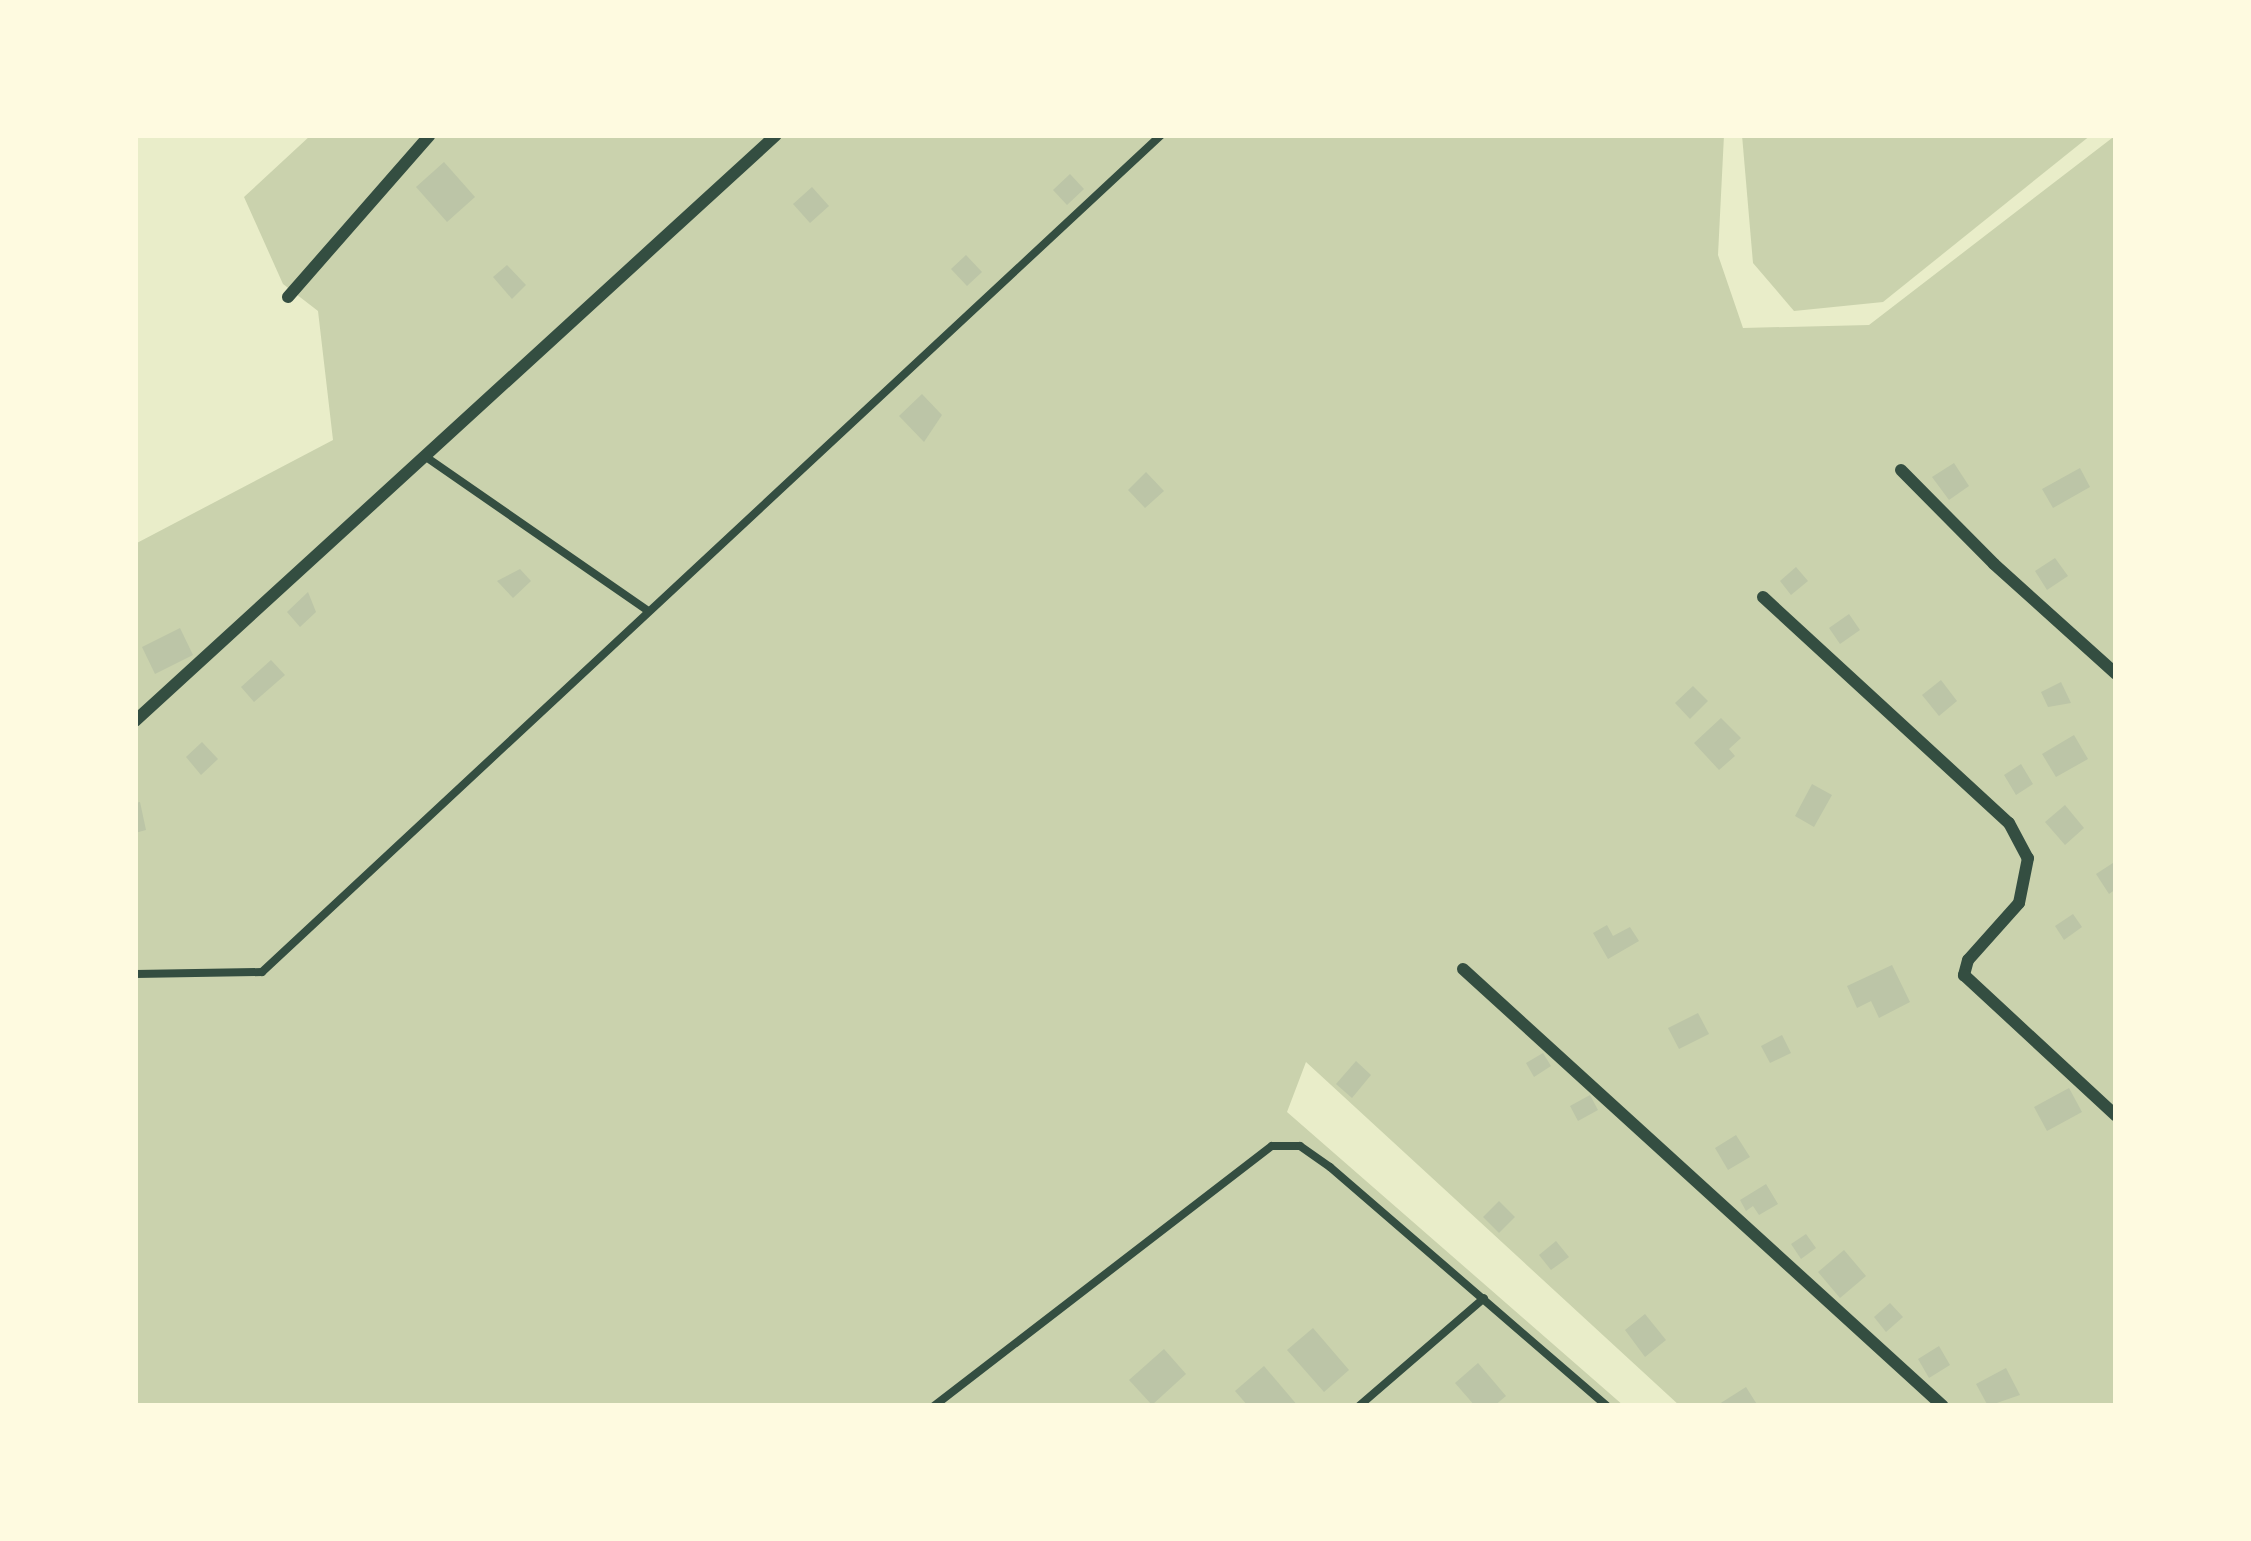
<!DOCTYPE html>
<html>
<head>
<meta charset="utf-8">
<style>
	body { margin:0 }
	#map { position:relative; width:2251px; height:1541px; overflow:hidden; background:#e9edc9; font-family:Lora,serif }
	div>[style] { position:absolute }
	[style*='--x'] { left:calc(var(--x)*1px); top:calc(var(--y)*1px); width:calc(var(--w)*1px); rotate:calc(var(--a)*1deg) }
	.green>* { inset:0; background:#cad2ad }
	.building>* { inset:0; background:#bcc5a7 }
	.service>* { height:8px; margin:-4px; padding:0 4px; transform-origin:4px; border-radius:4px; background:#344e41 }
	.minor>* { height:12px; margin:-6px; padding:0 6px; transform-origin:6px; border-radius:6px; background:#344e41 }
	span { translate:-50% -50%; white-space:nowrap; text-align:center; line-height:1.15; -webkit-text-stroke:9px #fefae0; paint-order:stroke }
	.frame { position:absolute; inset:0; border:138px solid #fefae0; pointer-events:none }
</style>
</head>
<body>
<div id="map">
	<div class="green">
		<div style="clip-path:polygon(311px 135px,1724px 135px,1718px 255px,1743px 328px,1869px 325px,2116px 135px,2116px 1406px,1680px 1406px,1306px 1062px,1287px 1112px,1624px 1406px,135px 1406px,135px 544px,333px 440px,318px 311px,283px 284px,244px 197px)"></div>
		<div style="clip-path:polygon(1742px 135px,2091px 135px,1883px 302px,1794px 311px,1753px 263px)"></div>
	</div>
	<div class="building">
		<div style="clip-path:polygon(444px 162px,475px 197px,447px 222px,416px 187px)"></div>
		<div style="clip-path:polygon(1070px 174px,1084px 189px,1067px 205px,1053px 190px)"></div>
		<div style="clip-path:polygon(812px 187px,829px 206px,810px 223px,793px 204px)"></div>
		<div style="clip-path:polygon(966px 255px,982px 272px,967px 286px,951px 269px)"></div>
		<div style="clip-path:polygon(507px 265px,526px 285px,512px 299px,493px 277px)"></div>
		<div style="clip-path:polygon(922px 394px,942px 415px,924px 442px,899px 416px)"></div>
		<div style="clip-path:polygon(1954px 463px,1969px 486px,1949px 500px,1932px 477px)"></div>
		<div style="clip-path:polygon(2080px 468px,2090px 487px,2053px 508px,2042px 489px)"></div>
		<div style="clip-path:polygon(1146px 472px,1164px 491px,1145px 508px,1128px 490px)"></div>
		<div style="clip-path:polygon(2055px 558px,2068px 576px,2047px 590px,2035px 571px)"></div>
		<div style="clip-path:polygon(1796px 567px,1808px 581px,1791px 595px,1780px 581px)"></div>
		<div style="clip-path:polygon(520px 569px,531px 581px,513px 598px,497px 581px)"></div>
		<div style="clip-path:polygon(308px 592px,316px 612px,300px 627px,287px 612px)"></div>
		<div style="clip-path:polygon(1849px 614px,1860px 630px,1840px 644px,1829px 628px)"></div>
		<div style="clip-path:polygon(180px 628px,193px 655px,155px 674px,142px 647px)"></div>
		<div style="clip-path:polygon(271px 660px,285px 675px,254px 702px,241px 687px)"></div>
		<div style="clip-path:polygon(1941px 680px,1957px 701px,1939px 716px,1922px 695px)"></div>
		<div style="clip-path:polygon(2061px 682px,2071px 703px,2048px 707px,2041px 692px)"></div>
		<div style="clip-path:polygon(1693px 686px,1708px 701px,1690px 719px,1675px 703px)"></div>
		<div style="clip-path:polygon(1721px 718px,1741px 738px,1729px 749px,1735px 756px,1719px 770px,1694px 743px)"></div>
		<div style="clip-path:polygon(2074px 735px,2088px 759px,2056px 777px,2042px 754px)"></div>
		<div style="clip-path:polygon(202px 742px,218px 759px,201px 775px,186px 757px)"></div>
		<div style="clip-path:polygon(2021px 764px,2033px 784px,2016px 795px,2004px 775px)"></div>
		<div style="clip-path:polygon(1812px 784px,1832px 795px,1814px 827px,1795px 816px)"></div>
		<div style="clip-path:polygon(140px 802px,146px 830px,135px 833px,135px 803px)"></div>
		<div style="clip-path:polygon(2065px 805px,2084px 828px,2065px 845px,2045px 822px)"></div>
		<div style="clip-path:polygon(2116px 861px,2116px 889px,2109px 894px,2096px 874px)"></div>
		<div style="clip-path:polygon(2073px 914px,2082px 927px,2064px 940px,2055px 926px)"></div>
		<div style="clip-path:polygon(1607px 925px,1613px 936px,1630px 927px,1639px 941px,1608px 959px,1593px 933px)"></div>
		<div style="clip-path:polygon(1892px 965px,1910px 1002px,1879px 1018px,1871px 1001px,1857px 1008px,1847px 986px)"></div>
		<div style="clip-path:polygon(1698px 1013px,1709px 1034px,1679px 1049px,1668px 1028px)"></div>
		<div style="clip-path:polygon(1782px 1035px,1791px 1053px,1770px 1063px,1761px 1046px)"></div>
		<div style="clip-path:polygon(1543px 1053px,1551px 1066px,1534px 1077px,1526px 1063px)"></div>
		<div style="clip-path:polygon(1356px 1061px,1371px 1075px,1352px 1098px,1336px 1084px)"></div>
		<div style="clip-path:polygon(2069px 1088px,2082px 1112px,2047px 1131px,2034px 1107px)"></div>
		<div style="clip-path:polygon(1590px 1095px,1598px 1110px,1578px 1121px,1570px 1106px)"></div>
		<div style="clip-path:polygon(1736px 1135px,1750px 1157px,1728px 1170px,1715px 1148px)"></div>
		<div style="clip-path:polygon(1766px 1184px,1778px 1204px,1759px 1215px,1753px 1206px,1746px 1211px,1740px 1200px)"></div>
		<div style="clip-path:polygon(1499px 1201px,1515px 1217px,1499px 1233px,1483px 1217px)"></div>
		<div style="clip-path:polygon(1806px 1234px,1816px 1248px,1801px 1259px,1791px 1244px)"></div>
		<div style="clip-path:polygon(1556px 1241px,1569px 1257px,1551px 1270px,1539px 1255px)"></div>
		<div style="clip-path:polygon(1844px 1250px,1866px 1276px,1840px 1298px,1818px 1272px)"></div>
		<div style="clip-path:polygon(1890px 1303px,1903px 1317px,1886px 1332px,1874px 1317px)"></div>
		<div style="clip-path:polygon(1645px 1314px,1666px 1340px,1645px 1357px,1625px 1330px)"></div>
		<div style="clip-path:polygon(1313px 1328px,1349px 1370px,1324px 1392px,1287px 1350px)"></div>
		<div style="clip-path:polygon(1939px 1346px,1950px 1365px,1929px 1378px,1918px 1359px)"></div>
		<div style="clip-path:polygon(1164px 1349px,1186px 1374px,1152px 1405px,1129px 1380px)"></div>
		<div style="clip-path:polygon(1478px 1363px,1506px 1396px,1494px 1406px,1475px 1406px,1455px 1383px)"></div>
		<div style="clip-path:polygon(1264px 1366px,1298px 1406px,1248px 1406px,1235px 1391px)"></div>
		<div style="clip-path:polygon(2006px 1368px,2020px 1395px,1988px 1406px,1976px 1384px)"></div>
		<div style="clip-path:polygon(1746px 1387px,1758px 1406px,1716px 1406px)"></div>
	</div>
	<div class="service">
		<div style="--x:426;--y:457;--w:270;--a:34.7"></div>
		<div style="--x:135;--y:974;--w:127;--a:-0.9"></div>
		<div style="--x:262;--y:972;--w:1228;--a:-42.95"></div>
		<div style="--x:934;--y:1406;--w:426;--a:-37.6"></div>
		<div style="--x:1272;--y:1146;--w:28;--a:0"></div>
		<div style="--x:1300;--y:1146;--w:37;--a:35"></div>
		<div style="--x:1330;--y:1167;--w:366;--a:40.8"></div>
		<div style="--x:1359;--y:1406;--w:165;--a:-40.8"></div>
	</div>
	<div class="minor">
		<div style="--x:288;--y:297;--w:215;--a:-48.8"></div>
		<div style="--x:1901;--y:470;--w:132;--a:45.3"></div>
		<div style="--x:1994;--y:564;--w:164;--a:42"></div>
		<div style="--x:1763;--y:597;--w:334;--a:42.6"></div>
		<div style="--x:2009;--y:823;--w:40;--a:62"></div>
		<div style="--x:2028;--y:858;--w:46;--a:101.3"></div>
		<div style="--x:2019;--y:903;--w:76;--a:131.8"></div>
		<div style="--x:1968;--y:960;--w:16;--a:105"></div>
		<div style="--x:1964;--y:975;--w:207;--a:42.8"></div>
		<div style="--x:135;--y:721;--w:868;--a:-42.43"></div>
		<div style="--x:1463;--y:969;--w:649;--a:42.32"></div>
	</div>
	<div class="frame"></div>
</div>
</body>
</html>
